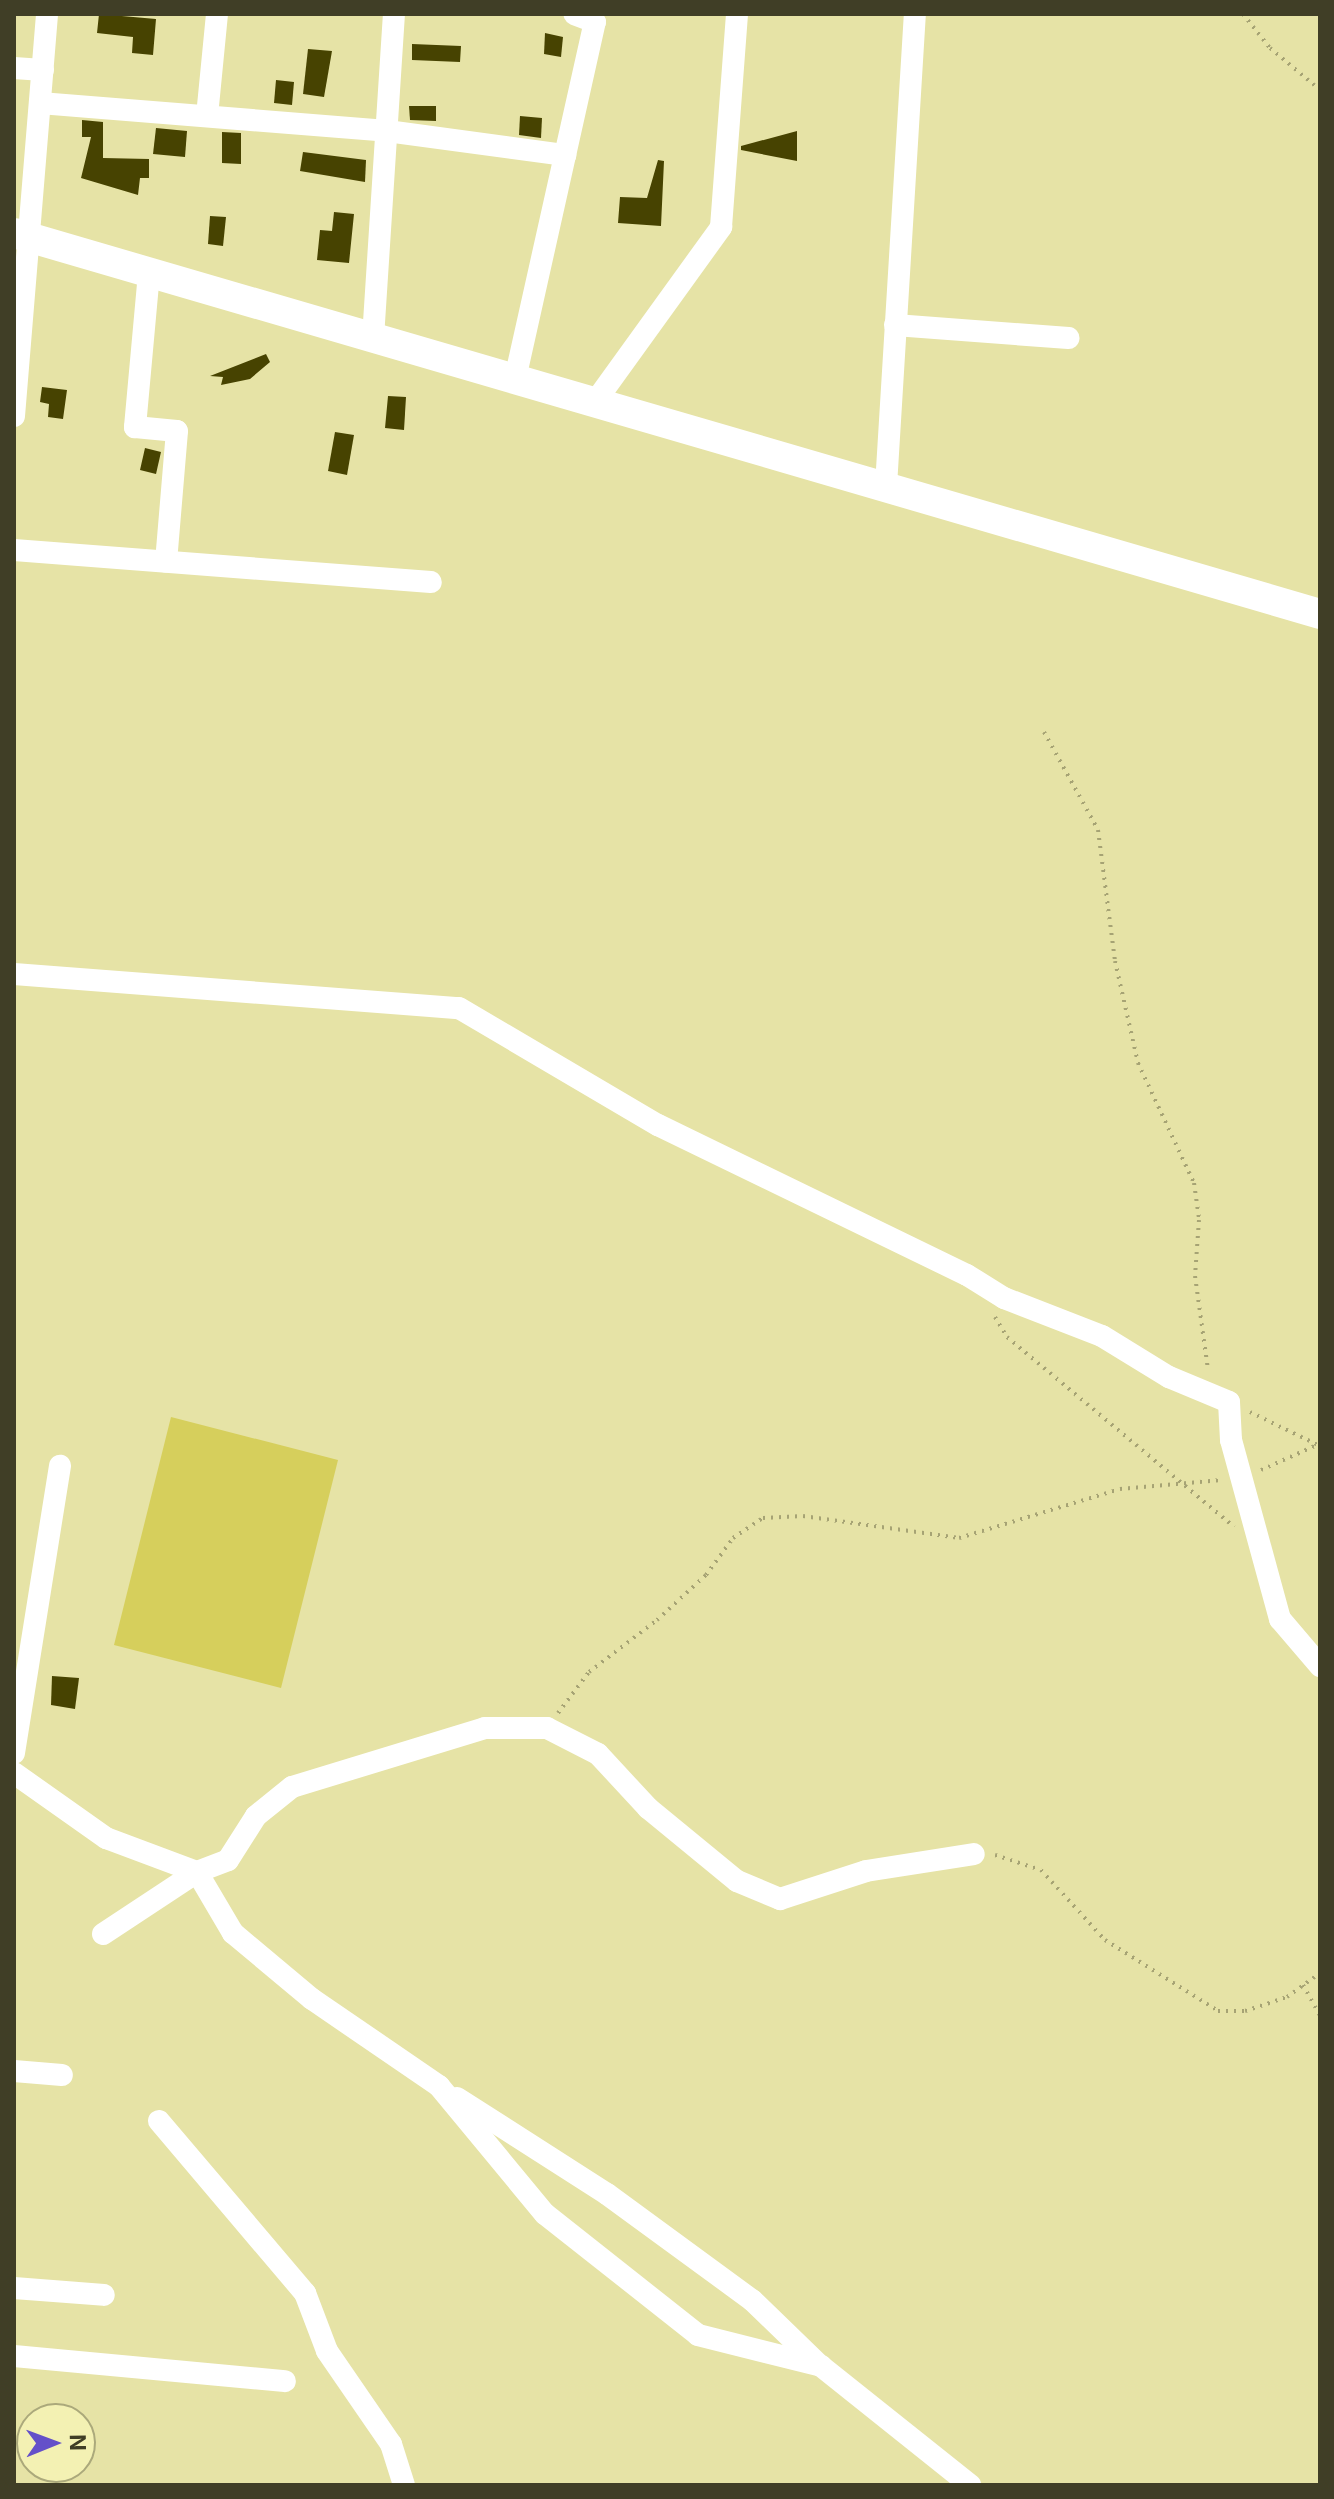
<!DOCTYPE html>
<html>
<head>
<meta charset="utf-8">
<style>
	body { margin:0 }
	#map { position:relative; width:1334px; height:2499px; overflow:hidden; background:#e6e3a6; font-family:Inter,sans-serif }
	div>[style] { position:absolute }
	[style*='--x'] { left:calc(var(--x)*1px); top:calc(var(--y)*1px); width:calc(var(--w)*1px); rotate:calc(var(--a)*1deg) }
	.green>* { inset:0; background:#d6cf5c }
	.building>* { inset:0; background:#474301 }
	.path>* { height:4px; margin-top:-2px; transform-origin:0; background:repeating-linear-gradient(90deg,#a6a374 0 2px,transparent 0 8px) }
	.minor>* { height:22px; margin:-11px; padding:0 11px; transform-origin:11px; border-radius:11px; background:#fff }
	.secondary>* { height:30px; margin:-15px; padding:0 15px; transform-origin:15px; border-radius:15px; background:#fff }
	span { translate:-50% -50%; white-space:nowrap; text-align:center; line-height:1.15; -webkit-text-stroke:8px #f3f1b3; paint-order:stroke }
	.frame { position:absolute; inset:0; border:16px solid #403e26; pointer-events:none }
	.north { position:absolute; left:16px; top:2403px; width:80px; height:80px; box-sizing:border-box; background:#f3f1b3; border:2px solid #aba97b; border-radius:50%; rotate:89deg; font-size:22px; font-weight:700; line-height:32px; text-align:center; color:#403e26 }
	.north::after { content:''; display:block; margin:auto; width:28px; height:36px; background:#6450c9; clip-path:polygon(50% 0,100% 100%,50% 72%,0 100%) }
</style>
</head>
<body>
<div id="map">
	<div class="green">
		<div style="clip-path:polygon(171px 1417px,338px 1460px,281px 1688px,114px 1645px)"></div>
	</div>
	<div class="building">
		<div style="clip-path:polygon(99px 14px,156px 19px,153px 55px,132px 53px,133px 37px,97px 33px)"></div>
		<div style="clip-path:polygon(545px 33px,563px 37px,561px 57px,544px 54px)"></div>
		<div style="clip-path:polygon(412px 44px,461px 46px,460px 62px,412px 60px)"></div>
		<div style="clip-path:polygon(308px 49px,332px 51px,324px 97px,303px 94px)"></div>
		<div style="clip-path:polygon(276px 80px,294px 82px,292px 105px,274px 103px)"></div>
		<div style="clip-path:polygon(409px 106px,436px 106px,436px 121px,410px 120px)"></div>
		<div style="clip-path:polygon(520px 116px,542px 118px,541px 138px,519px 135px)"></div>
		<div style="clip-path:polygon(82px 120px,103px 122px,103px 158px,149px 159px,149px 178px,140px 178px,138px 195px,81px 178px,91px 137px,82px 137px)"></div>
		<div style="clip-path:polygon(156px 128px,187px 131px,185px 157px,153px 154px)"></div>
		<div style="clip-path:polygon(797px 131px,797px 161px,741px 150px,741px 146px)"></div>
		<div style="clip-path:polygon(222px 132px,241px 133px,241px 164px,222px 163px)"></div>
		<div style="clip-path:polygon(303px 152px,366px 160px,365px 182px,300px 171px)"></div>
		<div style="clip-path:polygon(658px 160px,664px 161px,661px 226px,618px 223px,620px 197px,647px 198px)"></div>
		<div style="clip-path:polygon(334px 212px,354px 214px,349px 263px,317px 260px,320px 230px,332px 231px)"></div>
		<div style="clip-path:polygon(210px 216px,226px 217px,223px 246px,208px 244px)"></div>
		<div style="clip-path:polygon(266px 354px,270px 362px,250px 379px,221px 385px,223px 377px,210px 376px)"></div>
		<div style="clip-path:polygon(42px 387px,67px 390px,63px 419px,48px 417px,49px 404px,40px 402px)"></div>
		<div style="clip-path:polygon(388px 396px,406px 397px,404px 430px,385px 428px)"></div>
		<div style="clip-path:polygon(335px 432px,354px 435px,347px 475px,328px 471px)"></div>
		<div style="clip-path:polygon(145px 448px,161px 452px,156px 474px,140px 470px)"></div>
		<div style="clip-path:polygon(52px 1676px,79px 1678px,75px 1709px,51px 1705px)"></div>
	</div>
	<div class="path">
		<div style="--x:1243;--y:14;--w:43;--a:51.5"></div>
		<div style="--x:1270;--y:48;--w:65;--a:40"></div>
		<div style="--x:1044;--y:732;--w:112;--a:61.1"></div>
		<div style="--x:1098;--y:830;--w:132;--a:82.6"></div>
		<div style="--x:1115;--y:961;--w:105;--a:77.3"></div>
		<div style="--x:1138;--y:1063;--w:132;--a:65"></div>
		<div style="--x:1194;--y:1183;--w:37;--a:82"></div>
		<div style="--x:1199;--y:1220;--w:56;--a:94.1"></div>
		<div style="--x:1195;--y:1276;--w:95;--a:82.1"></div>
		<div style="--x:995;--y:1317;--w:23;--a:59"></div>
		<div style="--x:1007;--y:1337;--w:296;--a:39.9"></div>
		<div style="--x:1250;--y:1412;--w:78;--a:25.9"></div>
		<div style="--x:1261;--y:1470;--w:61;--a:-24.1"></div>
		<div style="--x:558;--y:1713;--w:51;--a:-52.9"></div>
		<div style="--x:589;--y:1672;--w:86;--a:-37.4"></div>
		<div style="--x:657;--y:1620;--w:67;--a:-42.6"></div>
		<div style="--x:706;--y:1575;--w:46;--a:-53.9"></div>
		<div style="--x:733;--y:1538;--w:36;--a:-34"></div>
		<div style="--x:763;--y:1518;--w:40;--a:-2.9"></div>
		<div style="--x:803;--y:1516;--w:158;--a:8"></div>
		<div style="--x:959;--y:1538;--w:168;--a:-16.9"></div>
		<div style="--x:1120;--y:1489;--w:102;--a:-5"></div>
		<div style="--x:995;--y:1855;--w:48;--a:18.1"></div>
		<div style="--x:1041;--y:1870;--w:95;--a:47.6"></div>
		<div style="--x:1105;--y:1940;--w:133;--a:32.1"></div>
		<div style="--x:1218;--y:2011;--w:27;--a:0"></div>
		<div style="--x:1245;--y:2011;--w:44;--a:-18.4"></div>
		<div style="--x:1287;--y:1997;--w:41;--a:-36"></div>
		<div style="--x:1303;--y:1985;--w:35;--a:61"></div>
	</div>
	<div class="minor">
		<div style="--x:14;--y:68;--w:29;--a:4"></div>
		<div style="--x:40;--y:103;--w:348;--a:4.6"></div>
		<div style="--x:387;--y:131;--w:180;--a:7.7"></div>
		<div style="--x:207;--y:116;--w:102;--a:-84.4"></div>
		<div style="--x:149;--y:273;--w:155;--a:95.2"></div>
		<div style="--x:135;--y:427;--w:42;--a:5.4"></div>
		<div style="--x:177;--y:431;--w:131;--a:94.8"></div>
		<div style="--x:895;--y:325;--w:174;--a:4.3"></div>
		<div style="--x:373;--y:338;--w:325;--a:-86.3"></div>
		<div style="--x:515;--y:379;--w:366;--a:-77.4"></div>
		<div style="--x:595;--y:22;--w:22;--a:-159"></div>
		<div style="--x:595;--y:402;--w:216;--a:-54.2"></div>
		<div style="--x:721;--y:227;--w:214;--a:-85.7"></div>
		<div style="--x:14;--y:416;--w:403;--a:-85.3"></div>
		<div style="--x:886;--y:486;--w:473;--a:-86.5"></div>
		<div style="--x:14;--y:550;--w:418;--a:4.4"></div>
		<div style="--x:14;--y:974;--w:446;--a:4.4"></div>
		<div style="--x:459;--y:1008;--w:231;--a:30.5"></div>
		<div style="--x:658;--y:1125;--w:343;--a:25.9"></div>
		<div style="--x:967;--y:1275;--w:44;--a:31.9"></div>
		<div style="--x:1004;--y:1298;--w:105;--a:21.2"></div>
		<div style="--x:1102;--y:1336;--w:79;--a:31.5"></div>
		<div style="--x:1169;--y:1377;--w:65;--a:22.6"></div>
		<div style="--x:1229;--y:1402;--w:38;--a:87"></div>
		<div style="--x:1231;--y:1440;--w:186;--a:74.7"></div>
		<div style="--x:1280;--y:1619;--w:62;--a:49.6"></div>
		<div style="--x:14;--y:1753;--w:291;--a:-80.9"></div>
		<div style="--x:14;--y:1773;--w:113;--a:35.2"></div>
		<div style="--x:106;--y:1838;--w:97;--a:20.5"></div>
		<div style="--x:197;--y:1872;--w:71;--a:59.5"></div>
		<div style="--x:233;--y:1933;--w:103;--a:39.9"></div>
		<div style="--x:312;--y:1999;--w:154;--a:34.4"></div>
		<div style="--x:439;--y:2086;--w:166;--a:50.4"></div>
		<div style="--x:545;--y:2214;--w:195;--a:38.3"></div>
		<div style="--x:698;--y:2335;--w:127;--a:14.1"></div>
		<div style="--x:821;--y:2366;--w:191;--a:38.6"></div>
		<div style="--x:103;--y:1934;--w:113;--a:-33.4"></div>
		<div style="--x:197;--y:1872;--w:33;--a:-21"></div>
		<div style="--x:228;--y:1860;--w:52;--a:-57.5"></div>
		<div style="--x:256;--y:1816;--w:46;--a:-38.9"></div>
		<div style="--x:292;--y:1787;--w:202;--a:-17"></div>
		<div style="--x:485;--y:1728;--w:62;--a:0"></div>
		<div style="--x:547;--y:1728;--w:57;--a:27"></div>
		<div style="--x:598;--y:1754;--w:74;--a:47.2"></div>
		<div style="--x:648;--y:1808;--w:115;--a:39.4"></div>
		<div style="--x:737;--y:1881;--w:47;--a:22.7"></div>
		<div style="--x:780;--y:1899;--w:90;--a:-18"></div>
		<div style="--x:866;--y:1871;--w:109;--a:-8.9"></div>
		<div style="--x:14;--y:2071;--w:48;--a:4.8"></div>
		<div style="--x:457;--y:2098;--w:178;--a:32.6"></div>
		<div style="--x:607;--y:2194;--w:180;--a:36.2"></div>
		<div style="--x:752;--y:2300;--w:92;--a:44.1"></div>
		<div style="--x:159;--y:2121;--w:226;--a:49.7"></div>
		<div style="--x:305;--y:2293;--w:62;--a:69.2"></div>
		<div style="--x:327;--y:2351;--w:113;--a:55.5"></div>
		<div style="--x:391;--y:2444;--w:43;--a:72.4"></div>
		<div style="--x:14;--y:2288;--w:90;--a:4.4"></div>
		<div style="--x:14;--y:2356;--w:272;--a:5.3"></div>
	</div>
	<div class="secondary">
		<div style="--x:14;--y:233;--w:1360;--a:16.26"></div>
	</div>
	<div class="frame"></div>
	<div class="north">N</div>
</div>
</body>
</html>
